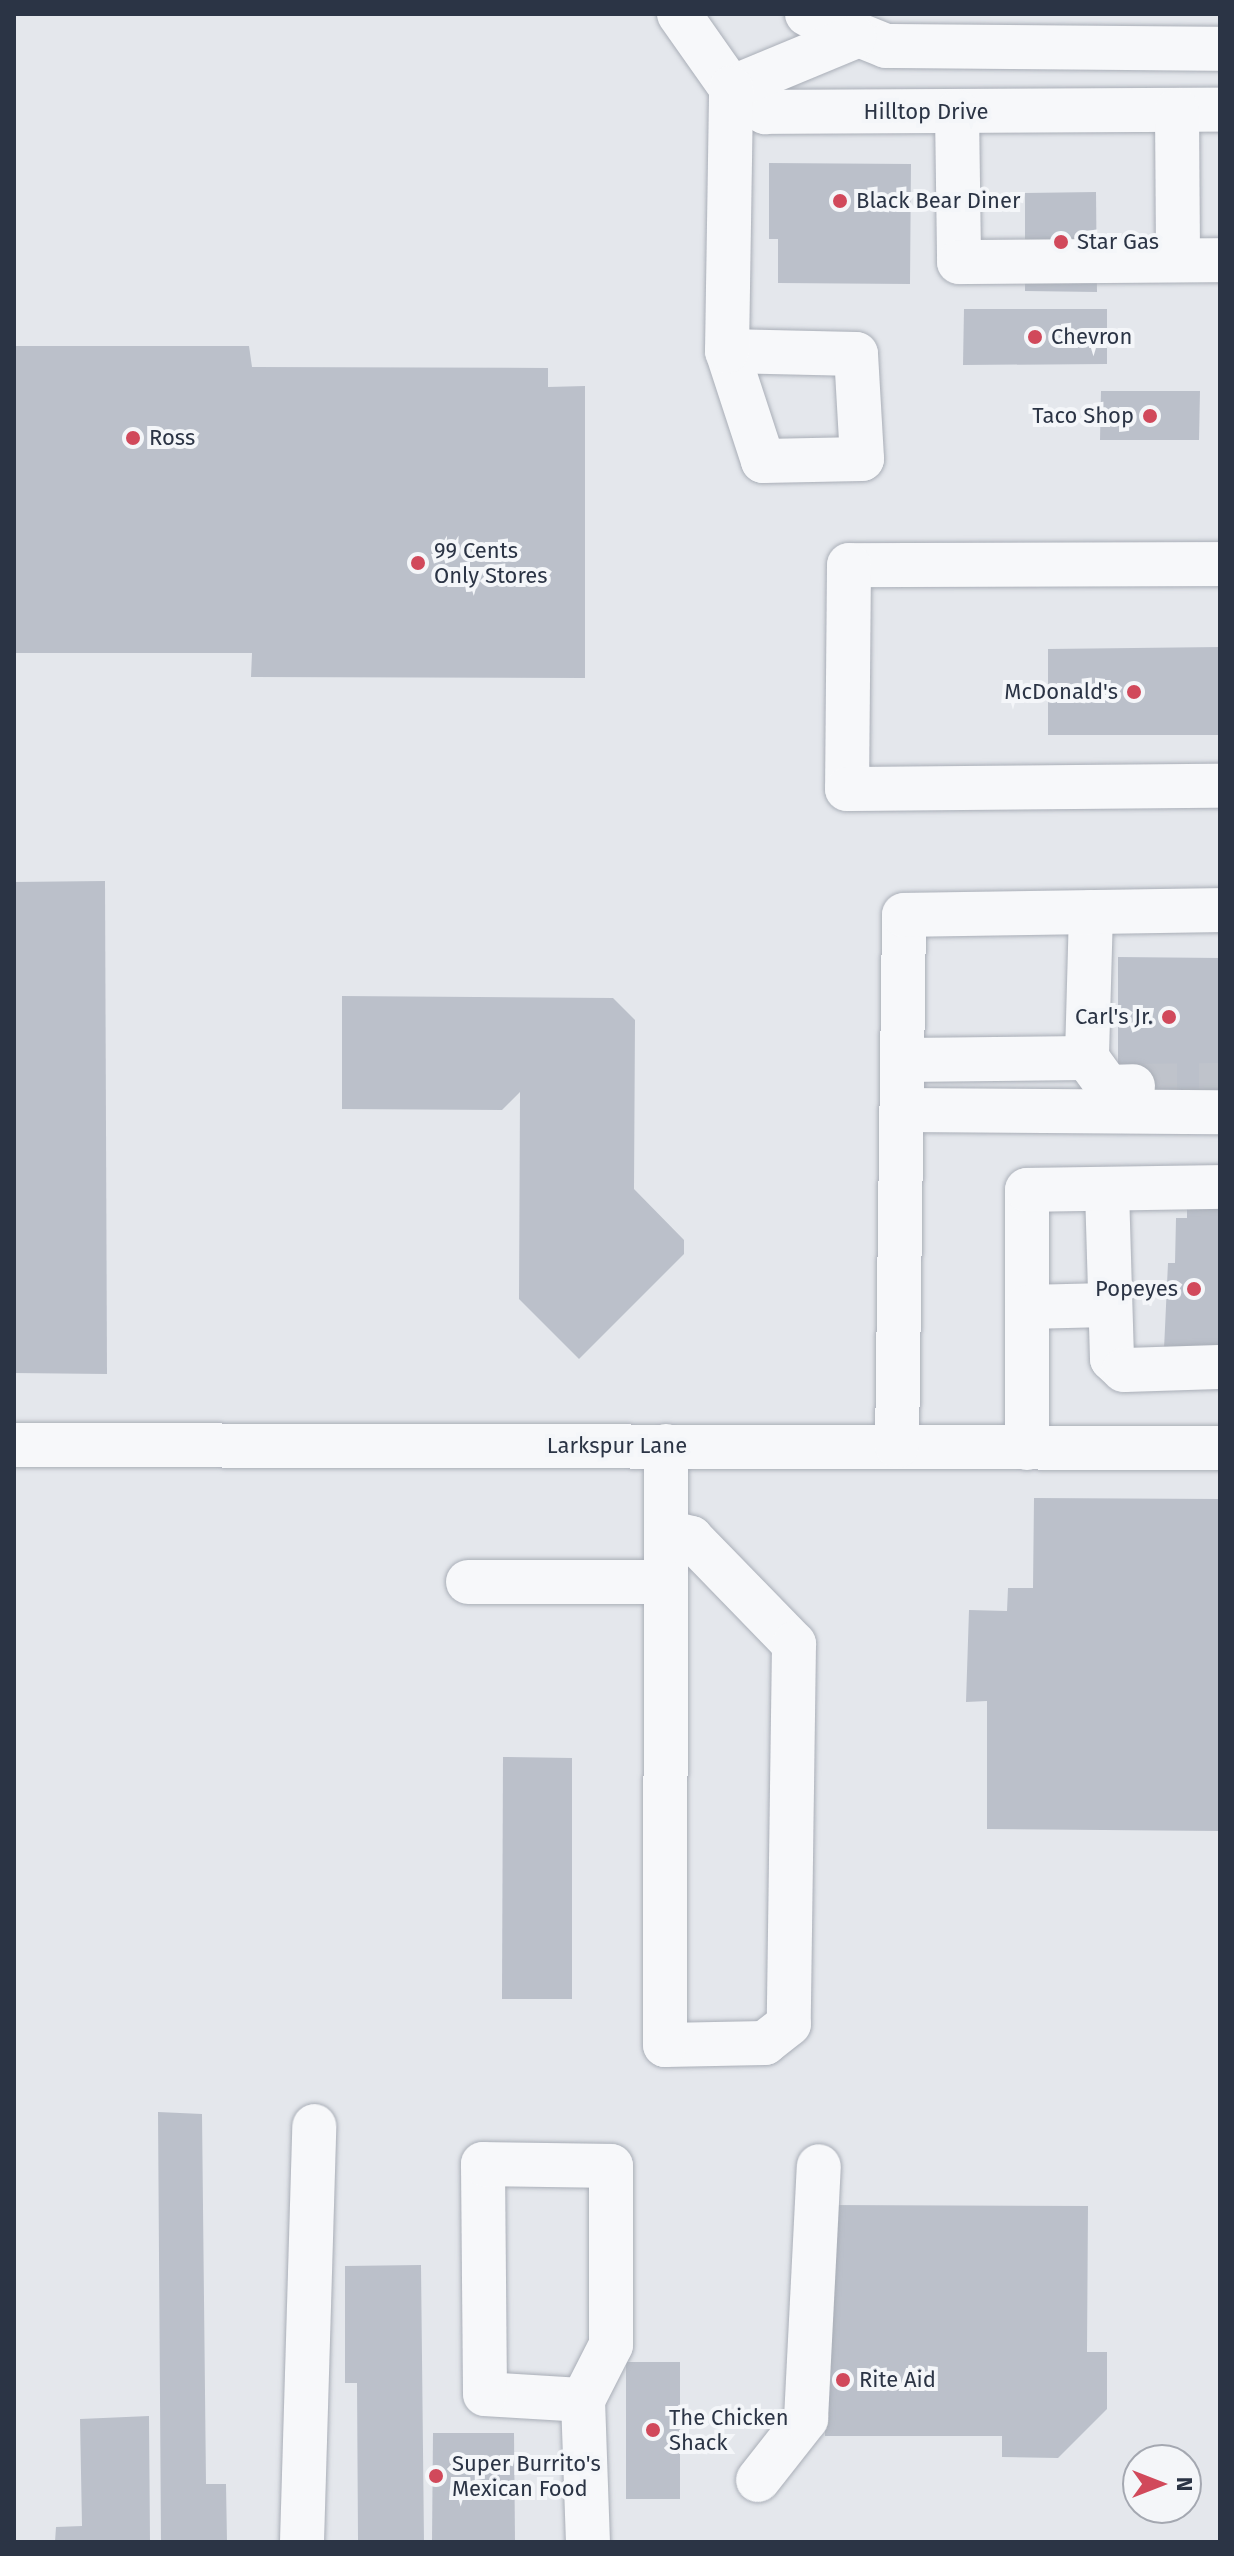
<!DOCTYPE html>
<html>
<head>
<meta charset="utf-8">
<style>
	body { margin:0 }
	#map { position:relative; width:1234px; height:2556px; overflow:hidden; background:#e4e7ec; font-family:"Fira Sans",sans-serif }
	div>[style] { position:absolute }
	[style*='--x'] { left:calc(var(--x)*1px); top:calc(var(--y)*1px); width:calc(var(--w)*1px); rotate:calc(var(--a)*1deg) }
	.building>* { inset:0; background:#bbc0ca }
	.minor-tunnel>* { height:44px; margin-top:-22px; transform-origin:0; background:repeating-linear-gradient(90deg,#bfc3cb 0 44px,transparent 0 66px) }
	.roads { filter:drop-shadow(0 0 2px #a9aeb7) drop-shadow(0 0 2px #a9aeb7) }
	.minor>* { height:44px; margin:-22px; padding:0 22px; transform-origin:22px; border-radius:22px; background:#f7f8fa }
	.dots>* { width:22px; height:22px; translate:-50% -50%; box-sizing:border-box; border:4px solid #f4f6f9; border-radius:50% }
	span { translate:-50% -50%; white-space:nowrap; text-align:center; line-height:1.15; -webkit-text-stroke:8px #f4f6f9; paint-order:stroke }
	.street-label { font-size:22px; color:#2b3445 }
	.poi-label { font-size:22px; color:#2b3445 }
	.left { translate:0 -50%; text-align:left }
	.right { translate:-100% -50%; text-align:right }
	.frame { position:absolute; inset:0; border:16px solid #2b3445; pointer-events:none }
	.north { position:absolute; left:1122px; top:2444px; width:80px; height:80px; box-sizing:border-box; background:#f4f6f9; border:2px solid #a4a8b1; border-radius:50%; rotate:90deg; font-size:22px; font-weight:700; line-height:32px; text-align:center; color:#2b3445 }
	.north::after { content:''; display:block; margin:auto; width:28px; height:36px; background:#d1495b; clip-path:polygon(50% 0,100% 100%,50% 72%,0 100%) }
</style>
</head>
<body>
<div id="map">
	<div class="building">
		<div style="clip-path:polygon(769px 163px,911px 164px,910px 284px,778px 283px,778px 239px,769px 239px)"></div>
		<div style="clip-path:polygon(1096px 192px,1097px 292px,1025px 291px,1025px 193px)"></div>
		<div style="clip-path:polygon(964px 309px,1107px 309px,1107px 364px,963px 365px)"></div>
		<div style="clip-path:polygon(14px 346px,249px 346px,252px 367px,548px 368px,548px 387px,585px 386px,585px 678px,251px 677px,252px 653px,14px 653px)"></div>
		<div style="clip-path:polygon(1101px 391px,1200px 391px,1199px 440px,1100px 440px)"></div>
		<div style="clip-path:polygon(1220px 647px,1220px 735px,1048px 735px,1048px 649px)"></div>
		<div style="clip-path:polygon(105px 881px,107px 1374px,14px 1373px,14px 882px)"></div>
		<div style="clip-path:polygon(1118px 957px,1220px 958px,1220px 1093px,1133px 1094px,1118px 1077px)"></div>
		<div style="clip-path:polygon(342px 996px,613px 998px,635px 1020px,634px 1189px,684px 1240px,684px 1254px,579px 1359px,519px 1299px,520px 1092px,502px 1110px,342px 1109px)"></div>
		<div style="clip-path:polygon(1187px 1206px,1220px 1206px,1220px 1356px,1164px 1349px,1168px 1263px,1175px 1263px,1176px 1218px,1187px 1218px)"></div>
		<div style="clip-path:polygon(1034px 1498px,1220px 1499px,1220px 1831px,987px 1829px,987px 1701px,966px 1702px,969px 1610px,1007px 1611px,1008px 1588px,1033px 1588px)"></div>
		<div style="clip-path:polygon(503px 1757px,572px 1758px,572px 1999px,502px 1999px)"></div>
		<div style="clip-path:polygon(158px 2112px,202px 2114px,206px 2484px,226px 2484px,227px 2542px,161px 2542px)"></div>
		<div style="clip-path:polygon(826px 2205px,1088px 2206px,1087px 2352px,1107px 2352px,1107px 2409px,1058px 2458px,1002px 2457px,1002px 2436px,825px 2436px)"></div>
		<div style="clip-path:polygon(421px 2265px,424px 2542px,358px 2542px,357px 2383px,345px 2383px,345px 2266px)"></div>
		<div style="clip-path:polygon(626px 2362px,680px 2362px,680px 2499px,626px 2499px)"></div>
		<div style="clip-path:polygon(149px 2416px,150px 2542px,55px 2542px,56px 2527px,82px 2526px,80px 2419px)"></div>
		<div style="clip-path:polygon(433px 2433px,514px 2433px,515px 2542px,432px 2542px)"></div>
	</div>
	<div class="minor-tunnel">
		<div style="--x:1133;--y:1086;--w:87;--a:-0.7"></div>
	</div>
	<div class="roads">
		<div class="minor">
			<div style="--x:679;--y:14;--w:90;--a:54.9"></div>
			<div style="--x:731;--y:88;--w:42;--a:35.2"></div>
			<div style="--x:765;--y:112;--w:455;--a:-0.3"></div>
			<div style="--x:807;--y:14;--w:85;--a:22.1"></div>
			<div style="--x:886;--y:46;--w:334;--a:0.5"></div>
			<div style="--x:731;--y:88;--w:133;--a:-22.5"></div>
			<div style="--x:1177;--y:110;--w:150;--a:89.6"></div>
			<div style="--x:957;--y:112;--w:150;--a:89.2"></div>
			<div style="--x:959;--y:262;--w:261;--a:-0.4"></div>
			<div style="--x:727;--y:351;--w:129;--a:1.3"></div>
			<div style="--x:856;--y:354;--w:105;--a:86.7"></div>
			<div style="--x:862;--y:459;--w:99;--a:178.8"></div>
			<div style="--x:763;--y:461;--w:116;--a:-108.1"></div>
			<div style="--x:727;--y:351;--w:263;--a:-89.1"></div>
			<div style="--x:1220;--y:564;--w:371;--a:179.8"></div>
			<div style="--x:849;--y:565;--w:224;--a:90.5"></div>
			<div style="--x:847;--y:789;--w:373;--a:-0.5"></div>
			<div style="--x:1091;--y:912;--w:146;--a:91.6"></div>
			<div style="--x:1087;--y:1058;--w:36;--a:54"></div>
			<div style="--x:1108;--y:1087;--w:25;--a:-2"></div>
			<div style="--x:904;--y:1060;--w:183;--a:-0.6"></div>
			<div style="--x:904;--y:1110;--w:316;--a:0.4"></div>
			<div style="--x:1107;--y:1190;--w:169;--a:88.3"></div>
			<div style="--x:1112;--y:1359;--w:16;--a:43"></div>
			<div style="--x:1124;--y:1370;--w:96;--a:-1.8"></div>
			<div style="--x:1027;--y:1307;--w:117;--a:-90"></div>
			<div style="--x:1027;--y:1190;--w:193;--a:-0.9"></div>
			<div style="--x:14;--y:1445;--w:1206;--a:0.14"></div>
			<div style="--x:666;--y:1446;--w:86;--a:90"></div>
			<div style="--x:666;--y:1532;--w:26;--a:13"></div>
			<div style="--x:691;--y:1538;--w:148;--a:45.8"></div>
			<div style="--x:794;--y:1644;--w:380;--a:90.8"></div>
			<div style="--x:789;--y:2024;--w:31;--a:142"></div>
			<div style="--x:765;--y:2043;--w:100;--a:178.9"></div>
			<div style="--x:665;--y:2045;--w:513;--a:-89.89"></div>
			<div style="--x:897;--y:1446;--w:531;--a:-89.24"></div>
			<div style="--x:904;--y:915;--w:316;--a:-0.9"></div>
			<div style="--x:1027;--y:1448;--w:141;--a:-90"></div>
			<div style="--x:1027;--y:1307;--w:80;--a:-1.4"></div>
			<div style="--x:468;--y:1582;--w:198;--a:0"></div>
			<div style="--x:583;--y:2400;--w:98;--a:-176.5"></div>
			<div style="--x:485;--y:2394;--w:230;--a:-90.5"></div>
			<div style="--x:483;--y:2164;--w:128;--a:0.9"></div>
			<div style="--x:611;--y:2166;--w:179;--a:90"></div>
			<div style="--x:611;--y:2345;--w:62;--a:117"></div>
			<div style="--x:583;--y:2400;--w:142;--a:88"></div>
			<div style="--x:758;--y:2480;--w:78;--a:-51.8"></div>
			<div style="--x:806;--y:2419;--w:253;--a:-87.1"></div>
			<div style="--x:302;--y:2542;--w:416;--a:-88.3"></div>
		</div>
	</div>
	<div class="dots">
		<div style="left:840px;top:201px;background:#d1495b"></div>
		<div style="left:1061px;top:242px;background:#d1495b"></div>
		<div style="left:1035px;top:337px;background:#d1495b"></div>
		<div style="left:1150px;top:416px;background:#d1495b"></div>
		<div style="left:133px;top:438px;background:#d1495b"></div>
		<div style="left:418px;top:563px;background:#d1495b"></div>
		<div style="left:1134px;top:692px;background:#d1495b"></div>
		<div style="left:1169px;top:1017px;background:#d1495b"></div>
		<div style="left:1194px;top:1289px;background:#d1495b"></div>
		<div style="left:843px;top:2380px;background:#d1495b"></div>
		<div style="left:653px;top:2430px;background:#d1495b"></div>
		<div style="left:436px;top:2476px;background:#d1495b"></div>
	</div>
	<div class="street-label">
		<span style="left:926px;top:112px">Hilltop Drive</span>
		<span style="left:617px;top:1446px">Larkspur Lane</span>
	</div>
	<div class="poi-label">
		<span class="left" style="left:856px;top:201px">Black Bear Diner</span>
		<span class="left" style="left:1077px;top:242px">Star Gas</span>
		<span class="left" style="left:1051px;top:337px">Chevron</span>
		<span class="right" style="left:1134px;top:416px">Taco Shop</span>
		<span class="left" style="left:149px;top:438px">Ross</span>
		<span class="left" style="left:434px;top:563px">99 Cents<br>Only Stores</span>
		<span class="right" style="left:1118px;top:692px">McDonald's</span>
		<span class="right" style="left:1153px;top:1017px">Carl's Jr.</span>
		<span class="right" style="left:1178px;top:1289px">Popeyes</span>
		<span class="left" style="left:859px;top:2380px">Rite Aid</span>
		<span class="left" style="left:669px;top:2430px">The Chicken<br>Shack</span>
		<span class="left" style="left:452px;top:2476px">Super Burrito's<br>Mexican Food</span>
	</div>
	<div class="frame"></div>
	<div class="north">N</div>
</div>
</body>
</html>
